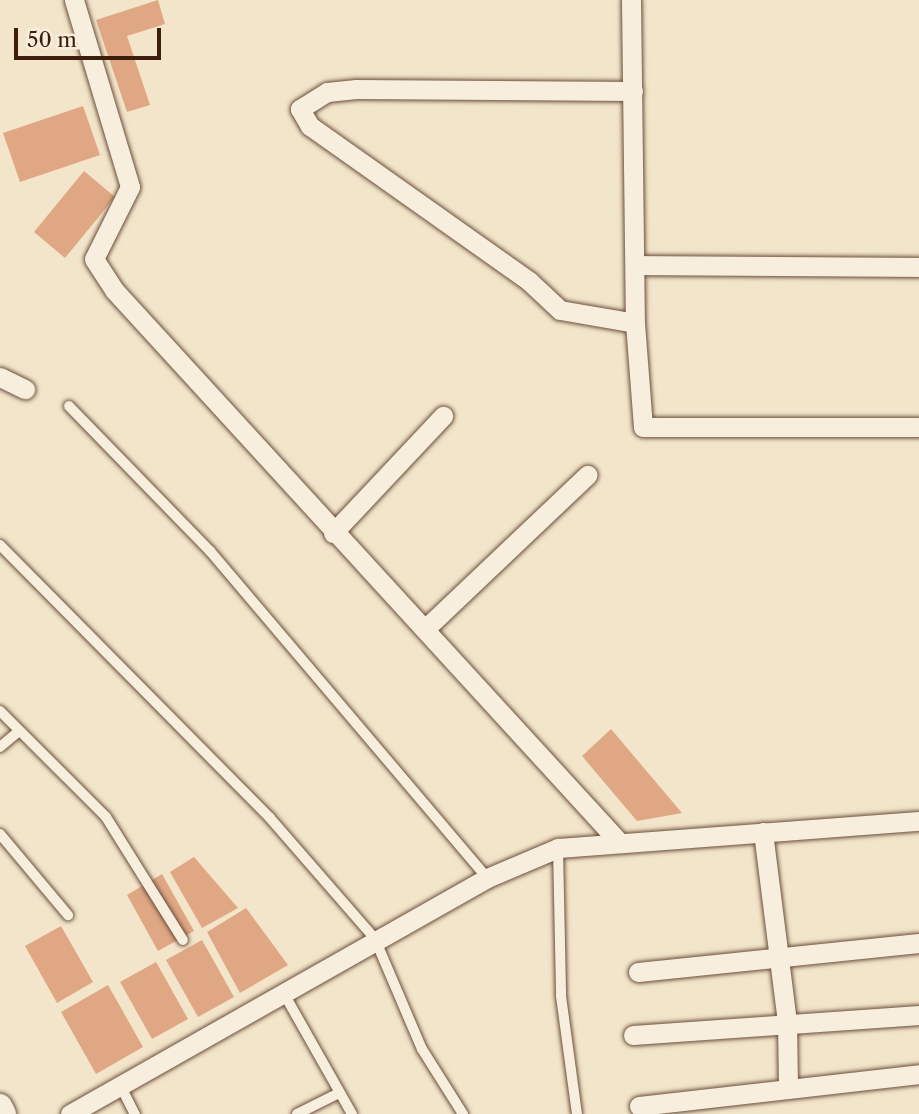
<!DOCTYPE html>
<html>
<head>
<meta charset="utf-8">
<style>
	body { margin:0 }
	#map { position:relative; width:919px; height:1114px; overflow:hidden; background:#f3e5ca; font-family:"Libre Caslon Text",serif }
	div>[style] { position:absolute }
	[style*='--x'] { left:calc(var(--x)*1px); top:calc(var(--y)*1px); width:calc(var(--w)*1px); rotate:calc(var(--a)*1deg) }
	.building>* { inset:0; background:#e0a784 }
	.roads { filter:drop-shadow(0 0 2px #6a4f3b) drop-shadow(0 0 2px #6a4f3b) }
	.service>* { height:10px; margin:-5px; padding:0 5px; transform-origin:5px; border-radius:5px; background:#f7eedd }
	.minor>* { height:19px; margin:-9.5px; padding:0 9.5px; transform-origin:9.5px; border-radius:9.5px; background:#f7eedd }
	.tertiary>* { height:24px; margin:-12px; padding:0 12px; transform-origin:12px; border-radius:12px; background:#f7eedd }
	span { translate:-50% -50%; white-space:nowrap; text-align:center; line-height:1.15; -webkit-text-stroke:5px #f7eedd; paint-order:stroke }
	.scale { position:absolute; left:14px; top:28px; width:147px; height:32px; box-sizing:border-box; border:4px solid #3d1d0b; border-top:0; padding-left:9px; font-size:21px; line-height:24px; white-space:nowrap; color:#3d1d0b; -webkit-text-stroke:5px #f7eedd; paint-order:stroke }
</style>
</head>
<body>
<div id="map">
	<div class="building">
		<div style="clip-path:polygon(158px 0,165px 24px,127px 36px,150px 105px,127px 112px,96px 20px)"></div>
		<div style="clip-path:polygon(83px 106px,100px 155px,20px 182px,3px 133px)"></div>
		<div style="clip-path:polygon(84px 171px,115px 197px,65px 258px,34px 232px)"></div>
		<div style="clip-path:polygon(611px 729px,682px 813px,637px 821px,582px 756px)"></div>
		<div style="clip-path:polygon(194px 857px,238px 908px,202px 928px,170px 872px)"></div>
		<div style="clip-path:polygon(162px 874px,194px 931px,158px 951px,127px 895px)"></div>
		<div style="clip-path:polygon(246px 908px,288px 965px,240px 993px,207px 932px)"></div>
		<div style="clip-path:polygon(61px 926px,93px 982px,57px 1003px,25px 946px)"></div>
		<div style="clip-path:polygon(202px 940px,234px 997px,198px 1017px,166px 960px)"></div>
		<div style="clip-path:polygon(156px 962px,188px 1019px,152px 1039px,120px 982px)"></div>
		<div style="clip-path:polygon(108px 985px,143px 1047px,96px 1074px,61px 1012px)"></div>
	</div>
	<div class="roads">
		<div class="service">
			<div style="--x:69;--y:406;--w:202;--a:45.8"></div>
			<div style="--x:210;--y:551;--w:429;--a:49.7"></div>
			<div style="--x:0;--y:545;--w:384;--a:45.3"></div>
			<div style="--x:270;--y:818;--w:160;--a:49"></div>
			<div style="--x:375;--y:939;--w:120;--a:66.9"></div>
			<div style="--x:422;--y:1049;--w:77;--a:57.8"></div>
			<div style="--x:0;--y:711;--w:150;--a:45"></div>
			<div style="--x:106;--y:817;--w:145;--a:58"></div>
			<div style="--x:0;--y:747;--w:25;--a:-40"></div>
			<div style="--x:0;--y:834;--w:106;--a:50"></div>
			<div style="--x:558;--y:848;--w:148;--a:88.8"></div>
			<div style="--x:561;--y:996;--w:119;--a:82.3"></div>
			<div style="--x:283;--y:992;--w:140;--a:60.5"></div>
			<div style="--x:120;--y:1085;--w:33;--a:63"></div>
			<div style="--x:297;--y:1114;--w:47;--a:-26.6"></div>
		</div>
		<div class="minor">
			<div style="--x:74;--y:0;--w:195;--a:73.3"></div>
			<div style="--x:130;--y:187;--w:80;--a:116.6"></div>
			<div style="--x:94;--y:259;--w:37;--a:57"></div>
			<div style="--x:114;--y:290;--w:750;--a:47.54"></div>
			<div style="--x:631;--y:0;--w:323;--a:89.3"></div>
			<div style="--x:635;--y:323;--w:104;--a:85.6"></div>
			<div style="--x:643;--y:427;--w:276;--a:0"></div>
			<div style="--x:633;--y:91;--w:277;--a:-179.6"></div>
			<div style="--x:356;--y:89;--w:29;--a:174"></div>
			<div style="--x:327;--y:92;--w:32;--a:148"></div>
			<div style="--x:300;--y:109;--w:20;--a:60"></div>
			<div style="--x:310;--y:126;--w:268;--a:35.3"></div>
			<div style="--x:529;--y:281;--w:42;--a:43.1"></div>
			<div style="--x:560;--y:310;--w:76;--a:9.8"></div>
			<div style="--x:636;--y:265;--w:283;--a:0.4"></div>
			<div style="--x:0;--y:377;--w:28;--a:26"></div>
			<div style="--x:333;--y:533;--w:161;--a:-46.8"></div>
			<div style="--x:425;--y:629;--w:224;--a:-43.5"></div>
			<div style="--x:763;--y:832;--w:192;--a:82.8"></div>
			<div style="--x:787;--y:1022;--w:65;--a:89.1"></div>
			<div style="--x:638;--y:972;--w:282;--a:-5.9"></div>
			<div style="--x:633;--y:1035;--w:287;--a:-4"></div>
			<div style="--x:639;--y:1106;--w:282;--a:-6.5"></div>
			<div style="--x:70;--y:1114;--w:479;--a:-29.5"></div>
			<div style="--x:487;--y:878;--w:77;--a:-22.9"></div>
			<div style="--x:558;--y:848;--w:362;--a:-4.3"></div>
		</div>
		<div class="tertiary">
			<div style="--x:0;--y:1106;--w:9;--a:63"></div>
		</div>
	</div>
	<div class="scale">50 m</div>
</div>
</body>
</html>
